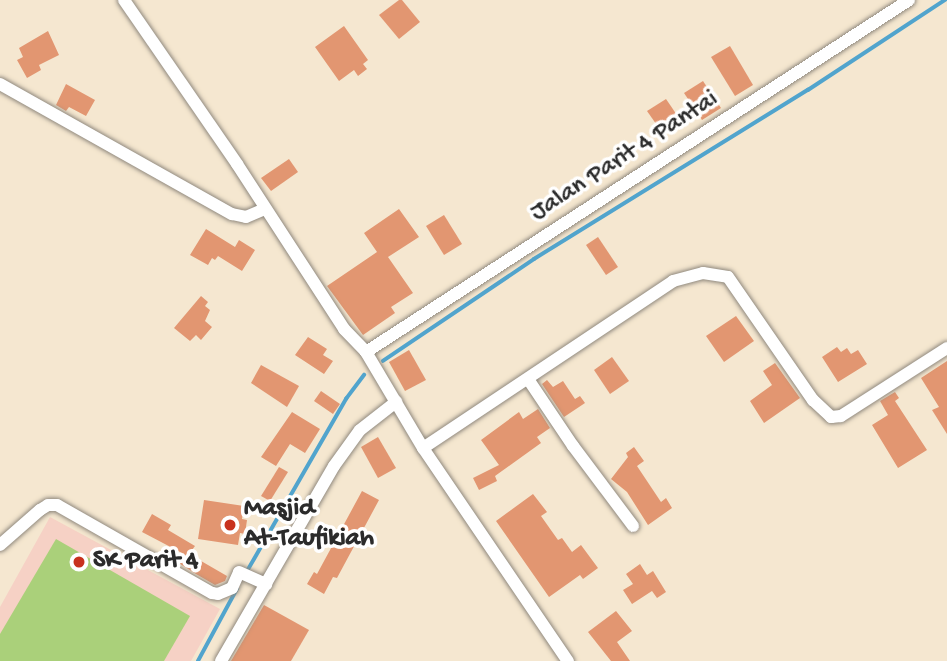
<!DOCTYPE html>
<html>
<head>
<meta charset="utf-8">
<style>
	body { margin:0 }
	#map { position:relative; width:947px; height:661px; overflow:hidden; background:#f5e7d0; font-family:"Gochi Hand",sans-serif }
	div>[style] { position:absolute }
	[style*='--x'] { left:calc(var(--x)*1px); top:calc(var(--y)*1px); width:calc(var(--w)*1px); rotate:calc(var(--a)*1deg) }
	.built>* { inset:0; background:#f6d1c5 }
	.green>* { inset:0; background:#aad07a }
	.stream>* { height:3.5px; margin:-1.75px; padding:0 1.75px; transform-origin:1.75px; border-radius:1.75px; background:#51a4cd }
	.building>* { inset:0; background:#e29671 }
	.roads { filter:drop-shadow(0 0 2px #90897e) drop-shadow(0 0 2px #90897e) }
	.minor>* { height:12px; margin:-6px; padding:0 6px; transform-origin:6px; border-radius:6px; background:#fff }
	.dots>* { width:19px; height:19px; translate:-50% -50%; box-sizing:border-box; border:4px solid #fff; border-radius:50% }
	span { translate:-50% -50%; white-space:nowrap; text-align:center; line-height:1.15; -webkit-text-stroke:7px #fff; paint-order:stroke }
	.street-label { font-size:26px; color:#2b2b2b }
	.poi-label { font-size:26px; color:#2b2b2b; font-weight:700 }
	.left { translate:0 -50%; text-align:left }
</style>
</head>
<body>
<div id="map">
	<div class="built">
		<div style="clip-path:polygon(50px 517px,220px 609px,191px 661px,0 661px,0 607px)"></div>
	</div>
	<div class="green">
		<div style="clip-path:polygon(56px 539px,190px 616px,164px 661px,0 661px,0 634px)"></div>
	</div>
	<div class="stream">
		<div style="--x:383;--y:361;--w:182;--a:-34"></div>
		<div style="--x:534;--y:259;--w:322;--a:-31.7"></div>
		<div style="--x:808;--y:90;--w:164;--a:-33.3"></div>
		<div style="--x:246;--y:573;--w:201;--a:-60.1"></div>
		<div style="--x:346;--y:399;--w:30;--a:-53"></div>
		<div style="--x:198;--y:661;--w:82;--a:-61.6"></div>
	</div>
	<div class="building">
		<div style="clip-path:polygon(399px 0,402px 0,420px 22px,399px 39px,379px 15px)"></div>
		<div style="clip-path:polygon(344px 26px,368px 60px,363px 64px,367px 69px,358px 76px,354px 70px,339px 81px,315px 47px)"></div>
		<div style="clip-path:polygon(48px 31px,59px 55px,39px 65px,41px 70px,27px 78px,17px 60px,23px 57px,19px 48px)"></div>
		<div style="clip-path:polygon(730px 46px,753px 85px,735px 96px,711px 57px)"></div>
		<div style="clip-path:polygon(703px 81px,721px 108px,702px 120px,684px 93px)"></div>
		<div style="clip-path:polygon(66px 84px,95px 100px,86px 116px,69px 107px,66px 111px,56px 105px)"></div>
		<div style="clip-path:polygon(666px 99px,679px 118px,661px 131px,647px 111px)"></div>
		<div style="clip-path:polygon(289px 159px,298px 172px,271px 191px,261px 178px)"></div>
		<div style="clip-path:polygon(399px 209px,419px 237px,388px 257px,413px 293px,391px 307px,395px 313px,363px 335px,327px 286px,377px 252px,364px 233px)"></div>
		<div style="clip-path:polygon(444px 215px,462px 244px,444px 255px,426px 226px)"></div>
		<div style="clip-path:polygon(206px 229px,235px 247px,239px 240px,255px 250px,242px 271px,218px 256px,215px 260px,212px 258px,208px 265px,190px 255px)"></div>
		<div style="clip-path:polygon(598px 237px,618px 267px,606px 275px,586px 245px)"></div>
		<div style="clip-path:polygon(201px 296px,208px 302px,205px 306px,210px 310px,205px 321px,212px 327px,201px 340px,196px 335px,190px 341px,174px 328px)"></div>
		<div style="clip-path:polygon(736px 316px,754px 341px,724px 362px,706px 336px)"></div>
		<div style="clip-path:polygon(308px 337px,327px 349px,323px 355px,333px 361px,324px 374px,295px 355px)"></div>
		<div style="clip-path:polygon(837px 347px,841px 352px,847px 348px,851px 354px,858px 350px,867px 364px,838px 382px,822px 357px)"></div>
		<div style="clip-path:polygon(409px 350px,426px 380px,405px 391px,389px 362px)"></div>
		<div style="clip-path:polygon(612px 357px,629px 381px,610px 394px,594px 370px)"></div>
		<div style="clip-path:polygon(947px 361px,947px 434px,932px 410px,939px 407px,921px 378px)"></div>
		<div style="clip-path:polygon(775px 363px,800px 398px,764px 423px,750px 401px,772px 385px,763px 371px)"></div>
		<div style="clip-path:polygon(261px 365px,299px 386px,287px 407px,251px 383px)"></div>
		<div style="clip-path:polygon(547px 380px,553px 387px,563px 381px,575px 399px,580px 396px,585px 403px,564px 417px,542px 384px)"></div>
		<div style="clip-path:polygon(321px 391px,340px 404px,333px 414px,314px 401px)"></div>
		<div style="clip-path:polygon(895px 392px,899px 398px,895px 401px,927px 450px,898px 468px,872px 425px,888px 415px,880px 401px)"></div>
		<div style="clip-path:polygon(538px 409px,550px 428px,537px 437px,541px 443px,495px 476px,497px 481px,479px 490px,473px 478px,499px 465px,481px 440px,519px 412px,523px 419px)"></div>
		<div style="clip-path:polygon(292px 412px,320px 429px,305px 453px,290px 444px,276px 466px,261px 457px)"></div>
		<div style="clip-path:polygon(378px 437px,396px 468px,378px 478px,361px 447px)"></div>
		<div style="clip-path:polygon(634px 447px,644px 461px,637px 466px,661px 502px,666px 498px,672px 508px,648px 525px,627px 492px,611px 479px,628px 457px,626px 453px)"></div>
		<div style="clip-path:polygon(279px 467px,288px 472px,270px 501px,261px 496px)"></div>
		<div style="clip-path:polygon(362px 491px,379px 500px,337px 578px,333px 577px,324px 594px,307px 584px,314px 572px,317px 574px)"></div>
		<div style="clip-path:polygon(533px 494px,547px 512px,541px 516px,558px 540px,562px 538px,572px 552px,581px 545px,598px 568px,583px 579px,580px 575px,549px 597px,496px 521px)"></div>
		<div style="clip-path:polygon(204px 500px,244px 506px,242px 519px,247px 520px,245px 534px,240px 533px,238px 545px,198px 539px)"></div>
		<div style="clip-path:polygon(152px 514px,171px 525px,168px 530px,195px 546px,189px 554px,227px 576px,225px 581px,215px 585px,196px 574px,177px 562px,182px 553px,142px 532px)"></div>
		<div style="clip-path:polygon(640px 564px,647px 575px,653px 571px,666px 592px,657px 598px,652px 591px,632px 604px,623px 590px,633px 584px,626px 574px)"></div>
		<div style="clip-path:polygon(264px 605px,309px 630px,291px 661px,231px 661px)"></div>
		<div style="clip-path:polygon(616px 611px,632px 631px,617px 642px,630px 661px,611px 661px,588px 632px)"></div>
	</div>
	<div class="roads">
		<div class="minor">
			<div style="--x:124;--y:0;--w:199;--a:55.4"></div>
			<div style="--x:237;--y:164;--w:197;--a:57"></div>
			<div style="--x:344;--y:329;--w:32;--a:46"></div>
			<div style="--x:366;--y:352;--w:112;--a:59.3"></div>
			<div style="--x:423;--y:448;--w:258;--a:55.8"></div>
			<div style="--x:0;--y:84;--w:266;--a:29.3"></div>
			<div style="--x:232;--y:214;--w:14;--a:12"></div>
			<div style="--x:246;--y:217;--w:21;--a:-23"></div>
			<div style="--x:366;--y:352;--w:647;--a:-32.95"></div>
			<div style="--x:528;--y:379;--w:81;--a:56.1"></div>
			<div style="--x:573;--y:446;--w:100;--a:53.1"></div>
			<div style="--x:423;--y:448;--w:301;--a:-33.7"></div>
			<div style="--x:673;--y:281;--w:31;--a:-15"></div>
			<div style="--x:703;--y:273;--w:25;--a:9"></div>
			<div style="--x:728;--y:277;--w:150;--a:55.4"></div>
			<div style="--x:813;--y:400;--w:25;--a:43"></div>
			<div style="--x:831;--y:417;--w:10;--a:-6"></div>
			<div style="--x:841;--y:416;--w:126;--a:-32.7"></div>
			<div style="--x:0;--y:545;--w:53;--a:-41.2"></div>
			<div style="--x:40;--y:510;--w:9;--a:-32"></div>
			<div style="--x:48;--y:505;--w:9;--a:0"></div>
			<div style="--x:57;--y:505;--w:178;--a:29.6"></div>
			<div style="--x:212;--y:593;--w:6;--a:9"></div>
			<div style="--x:218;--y:594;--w:15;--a:-23"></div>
			<div style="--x:232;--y:588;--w:17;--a:-66"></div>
			<div style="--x:239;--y:572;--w:30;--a:24"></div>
			<div style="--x:221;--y:661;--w:225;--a:-59.9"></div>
			<div style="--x:334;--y:466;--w:44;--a:-54.2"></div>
			<div style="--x:360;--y:430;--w:46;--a:-37.9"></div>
		</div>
	</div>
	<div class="dots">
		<div style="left:230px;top:525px;background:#c8321e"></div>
		<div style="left:79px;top:562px;background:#c8321e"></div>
	</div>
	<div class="street-label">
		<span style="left:625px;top:157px;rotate:-33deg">Jalan Parit 4 Pantai</span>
	</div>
	<div class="poi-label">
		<span class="left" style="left:244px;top:525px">Masjid<br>At-Taufikiah</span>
		<span class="left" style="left:93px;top:562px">SK Parit 4</span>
	</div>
</div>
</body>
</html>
